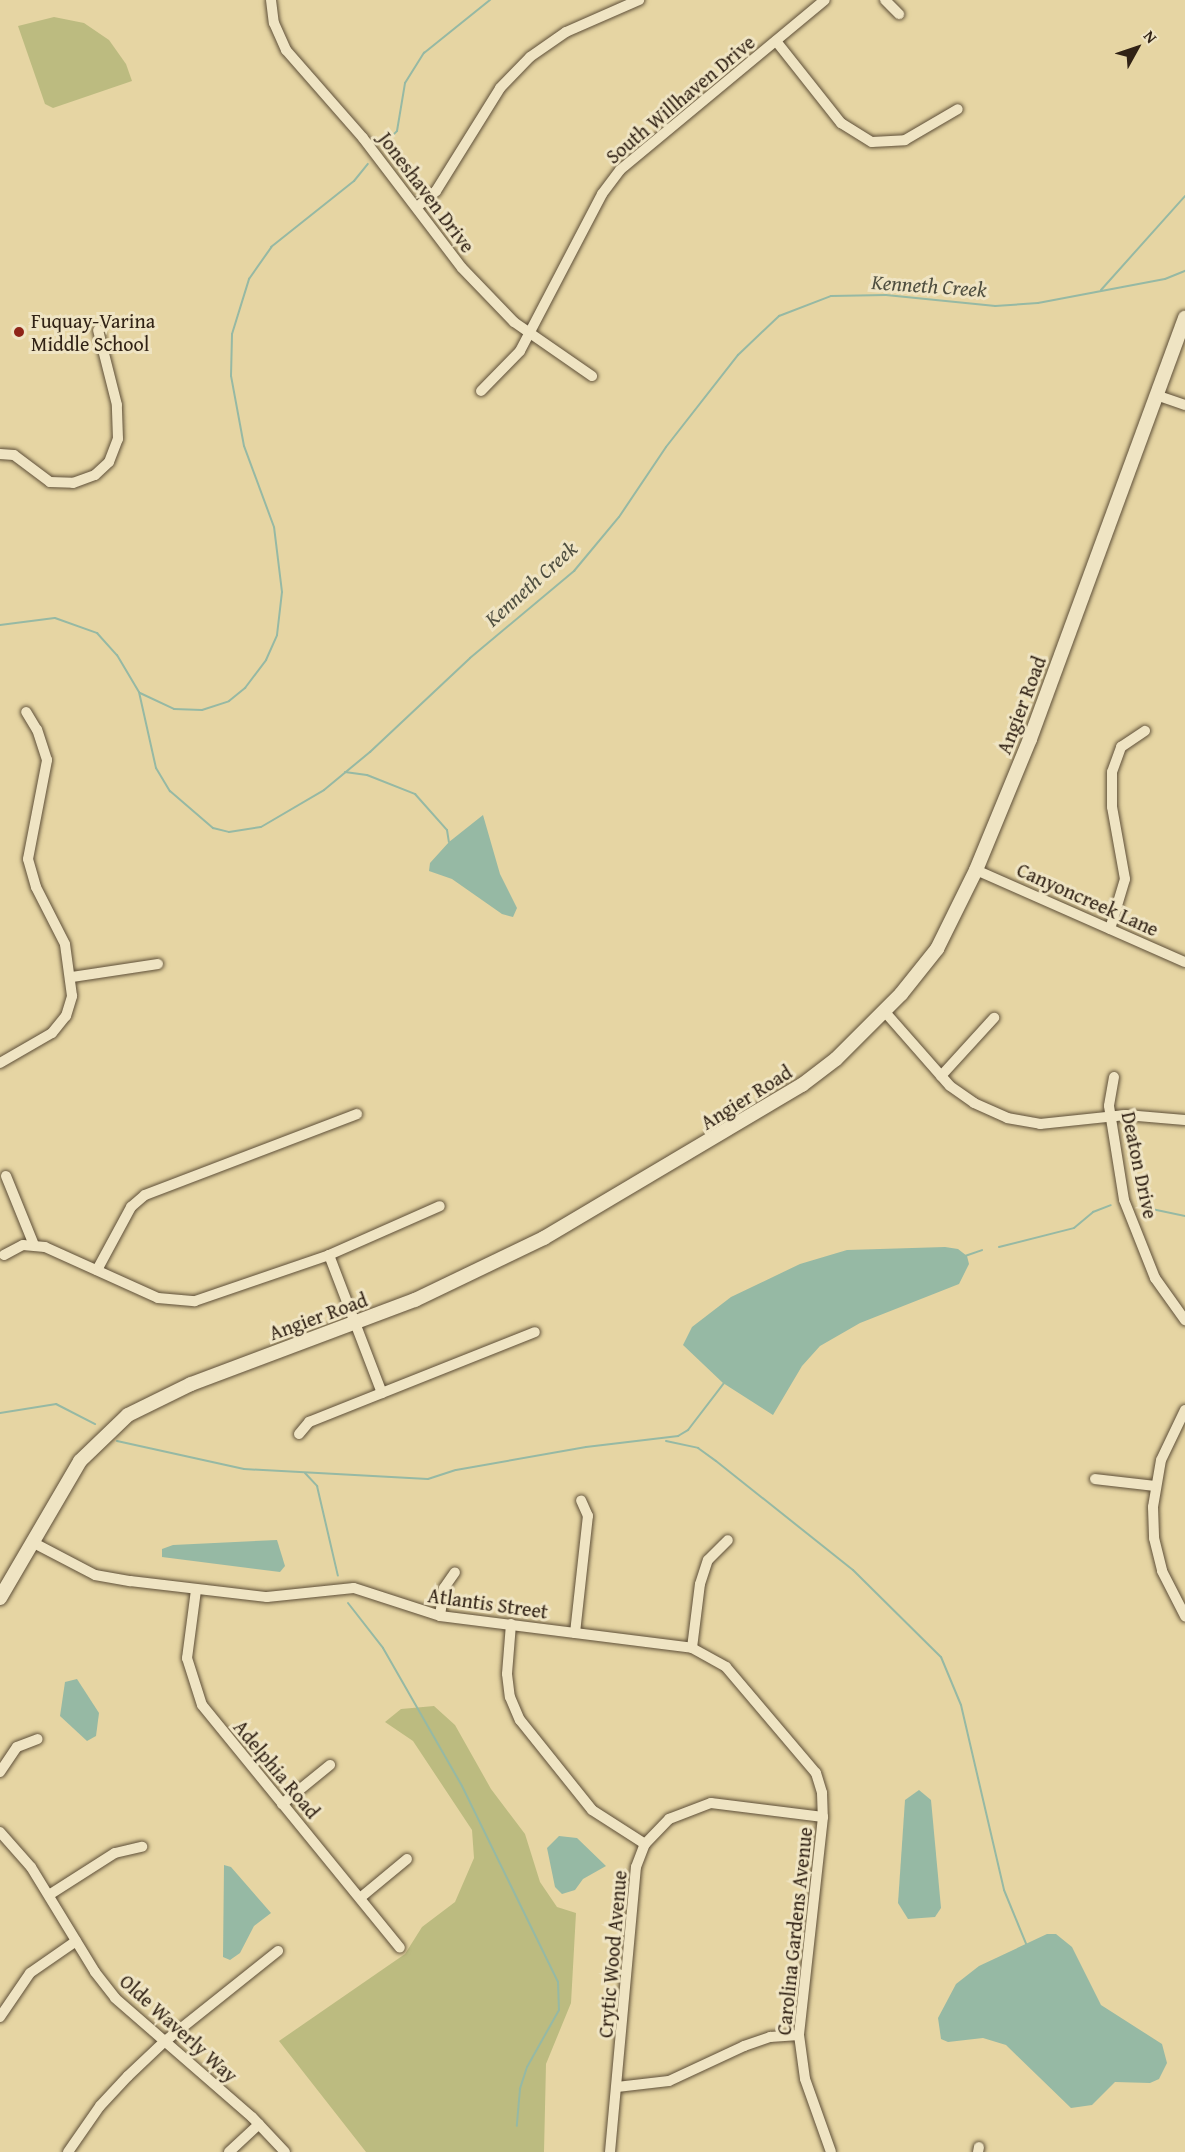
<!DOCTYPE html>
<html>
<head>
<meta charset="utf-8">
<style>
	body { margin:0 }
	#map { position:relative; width:1185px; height:2152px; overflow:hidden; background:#e6d5a3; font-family:"Gentium Book Plus",serif }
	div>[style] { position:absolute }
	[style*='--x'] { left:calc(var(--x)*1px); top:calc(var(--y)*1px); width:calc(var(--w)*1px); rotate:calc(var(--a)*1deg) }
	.green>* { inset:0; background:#bcbb80 }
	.water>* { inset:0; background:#96b9a4 }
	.stream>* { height:2px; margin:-1px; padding:0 1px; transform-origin:1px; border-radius:1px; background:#96b9a4 }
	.roads { filter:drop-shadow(0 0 2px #5e4f38) drop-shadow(0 0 2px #5e4f38) }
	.minor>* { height:10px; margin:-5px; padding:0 5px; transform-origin:5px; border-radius:5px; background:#efe4c3 }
	.tertiary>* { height:14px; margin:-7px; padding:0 7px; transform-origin:7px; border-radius:7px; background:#efe4c3 }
	.dots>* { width:16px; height:16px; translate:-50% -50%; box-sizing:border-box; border:3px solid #efe4c3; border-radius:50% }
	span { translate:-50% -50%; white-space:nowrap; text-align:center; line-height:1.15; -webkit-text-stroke:6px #efe4c3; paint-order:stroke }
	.street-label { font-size:20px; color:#312215 }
	.poi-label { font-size:20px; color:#312215 }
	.left { translate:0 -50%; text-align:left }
	.water-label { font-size:21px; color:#4f4f40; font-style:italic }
	.north { position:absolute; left:1107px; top:18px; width:60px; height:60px; -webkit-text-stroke:4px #efe4c3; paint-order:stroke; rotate:50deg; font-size:16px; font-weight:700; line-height:24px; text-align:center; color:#312215 }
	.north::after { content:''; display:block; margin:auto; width:21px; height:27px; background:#312215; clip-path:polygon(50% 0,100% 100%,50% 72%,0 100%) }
</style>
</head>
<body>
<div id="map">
	<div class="green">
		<div style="clip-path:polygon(54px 17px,84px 23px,109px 40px,126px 64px,132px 81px,53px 108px,45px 104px,18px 26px)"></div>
		<div style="clip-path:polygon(434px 1706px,455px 1725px,491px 1789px,525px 1834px,540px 1882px,557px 1907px,576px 1913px,571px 2003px,546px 2064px,544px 2152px,366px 2152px,279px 2041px,405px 1954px,422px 1927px,455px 1902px,474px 1858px,472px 1830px,413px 1741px,385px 1722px,401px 1709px)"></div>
	</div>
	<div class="water">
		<div style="clip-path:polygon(483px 815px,500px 874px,517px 908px,513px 917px,502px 914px,452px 879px,429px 871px,430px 863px,449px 842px)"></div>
		<div style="clip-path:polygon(945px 1247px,958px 1249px,967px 1256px,969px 1264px,959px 1284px,860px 1323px,820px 1346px,802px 1366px,773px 1415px,723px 1383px,683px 1345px,692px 1327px,731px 1297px,800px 1264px,847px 1250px)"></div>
		<div style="clip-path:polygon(277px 1540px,285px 1566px,280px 1572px,162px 1557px,162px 1549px,173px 1545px)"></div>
		<div style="clip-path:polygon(77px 1679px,99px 1713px,96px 1736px,87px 1741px,60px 1716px,65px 1682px)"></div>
		<div style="clip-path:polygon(919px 1790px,931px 1800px,941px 1908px,935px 1917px,908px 1919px,898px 1903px,905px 1800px)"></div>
		<div style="clip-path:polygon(559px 1836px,577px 1838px,606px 1866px,583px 1879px,575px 1890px,562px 1894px,555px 1887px,547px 1848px)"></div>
		<div style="clip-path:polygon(224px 1865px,231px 1867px,271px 1913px,254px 1926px,240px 1953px,230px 1960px,223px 1957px)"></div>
		<div style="clip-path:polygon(1047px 1934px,1056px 1934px,1072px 1947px,1101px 2005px,1162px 2044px,1167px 2063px,1159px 2079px,1150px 2083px,1115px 2082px,1092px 2105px,1071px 2108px,1006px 2045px,983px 2038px,948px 2042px,941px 2039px,938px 2018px,956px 1984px,979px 1966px)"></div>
	</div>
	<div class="stream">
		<div style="--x:391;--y:137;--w:8;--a:-45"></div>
		<div style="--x:397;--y:131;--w:49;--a:-80.5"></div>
		<div style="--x:405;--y:83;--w:36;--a:-58"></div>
		<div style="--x:424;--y:53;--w:85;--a:-38.8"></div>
		<div style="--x:1101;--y:290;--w:126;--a:-48.2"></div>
		<div style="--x:0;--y:625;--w:55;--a:-7.3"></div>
		<div style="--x:55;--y:618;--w:45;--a:19.7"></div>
		<div style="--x:97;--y:633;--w:30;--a:48"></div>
		<div style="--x:117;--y:655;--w:43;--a:59.3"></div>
		<div style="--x:139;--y:692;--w:78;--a:77.4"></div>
		<div style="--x:156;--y:768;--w:27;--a:59"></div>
		<div style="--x:170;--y:791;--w:57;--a:40.7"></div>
		<div style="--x:213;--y:828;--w:16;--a:14"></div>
		<div style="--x:229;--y:832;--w:32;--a:-9"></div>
		<div style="--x:261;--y:827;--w:73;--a:-30.4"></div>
		<div style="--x:324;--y:790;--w:60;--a:-39.6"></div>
		<div style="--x:370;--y:752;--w:137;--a:-43.2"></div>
		<div style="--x:470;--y:658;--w:136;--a:-39.9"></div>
		<div style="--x:574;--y:571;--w:70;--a:-50.2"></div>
		<div style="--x:619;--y:517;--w:84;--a:-56.1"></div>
		<div style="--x:666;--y:447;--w:117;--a:-52"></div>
		<div style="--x:738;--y:355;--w:57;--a:-43.6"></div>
		<div style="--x:779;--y:316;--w:56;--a:-21"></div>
		<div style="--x:831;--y:296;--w:55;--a:-1"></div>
		<div style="--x:886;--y:295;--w:110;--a:5.8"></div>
		<div style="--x:995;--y:306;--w:43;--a:-4"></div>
		<div style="--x:1038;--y:303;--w:129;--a:-10.7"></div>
		<div style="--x:1165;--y:279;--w:22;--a:-22"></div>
		<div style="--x:140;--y:693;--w:38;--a:25"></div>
		<div style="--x:174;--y:709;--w:28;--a:2"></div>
		<div style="--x:202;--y:710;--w:28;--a:-18"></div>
		<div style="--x:229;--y:701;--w:21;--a:-39"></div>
		<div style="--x:245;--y:688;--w:35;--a:-53"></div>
		<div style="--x:266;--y:660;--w:27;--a:-66"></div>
		<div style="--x:277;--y:635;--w:43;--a:-83.4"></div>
		<div style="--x:282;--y:592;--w:65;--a:-97"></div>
		<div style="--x:274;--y:527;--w:86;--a:-110.3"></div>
		<div style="--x:244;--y:446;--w:71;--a:-100.5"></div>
		<div style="--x:231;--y:376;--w:42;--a:-88.6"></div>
		<div style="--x:232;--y:334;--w:58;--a:-72.8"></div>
		<div style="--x:249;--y:279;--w:39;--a:-55"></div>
		<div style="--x:271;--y:247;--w:106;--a:-38.5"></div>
		<div style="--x:354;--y:181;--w:22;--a:-51"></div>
		<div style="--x:345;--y:772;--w:22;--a:8"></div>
		<div style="--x:367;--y:775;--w:52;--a:21.6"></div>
		<div style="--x:415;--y:794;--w:48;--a:48.4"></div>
		<div style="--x:447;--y:830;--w:12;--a:81"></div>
		<div style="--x:1147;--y:1208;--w:39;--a:12"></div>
		<div style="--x:999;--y:1247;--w:77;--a:-14.2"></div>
		<div style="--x:1074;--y:1228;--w:25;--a:-40"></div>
		<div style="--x:1093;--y:1212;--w:19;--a:-21"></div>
		<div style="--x:965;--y:1256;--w:18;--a:-19"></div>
		<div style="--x:0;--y:1413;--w:57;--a:-9.1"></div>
		<div style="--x:56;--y:1404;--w:44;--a:27.1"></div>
		<div style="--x:117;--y:1441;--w:130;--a:12.4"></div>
		<div style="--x:244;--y:1469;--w:184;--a:3.1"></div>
		<div style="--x:428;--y:1479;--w:29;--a:-18"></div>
		<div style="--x:456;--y:1470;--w:132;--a:-10"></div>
		<div style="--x:586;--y:1447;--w:93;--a:-6.8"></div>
		<div style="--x:678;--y:1436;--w:12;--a:-31"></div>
		<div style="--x:688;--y:1430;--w:59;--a:-52.5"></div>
		<div style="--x:666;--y:1441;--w:33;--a:12"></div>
		<div style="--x:698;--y:1448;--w:22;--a:36"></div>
		<div style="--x:716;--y:1461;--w:175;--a:38.5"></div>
		<div style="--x:853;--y:1570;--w:124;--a:44.7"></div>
		<div style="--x:941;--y:1657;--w:52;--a:67.4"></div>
		<div style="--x:961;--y:1705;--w:190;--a:76.9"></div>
		<div style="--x:1004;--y:1890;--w:61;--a:67.7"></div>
		<div style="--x:305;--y:1473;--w:18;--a:47"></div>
		<div style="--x:317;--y:1486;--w:92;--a:76.9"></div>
		<div style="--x:348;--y:1603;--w:57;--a:52.1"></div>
		<div style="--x:383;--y:1648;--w:159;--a:60.2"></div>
		<div style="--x:462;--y:1786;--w:218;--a:63.9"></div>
		<div style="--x:558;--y:1982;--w:28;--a:88"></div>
		<div style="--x:559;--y:2010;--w:65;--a:119.3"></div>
		<div style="--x:527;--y:2067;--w:23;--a:108"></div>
		<div style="--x:520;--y:2089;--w:37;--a:95"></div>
	</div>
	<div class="roads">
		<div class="minor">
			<div style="--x:271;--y:0;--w:23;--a:83"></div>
			<div style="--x:274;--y:23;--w:30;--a:66"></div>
			<div style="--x:286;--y:50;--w:117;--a:48.8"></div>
			<div style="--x:363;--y:138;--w:163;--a:52.7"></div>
			<div style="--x:462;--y:268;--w:75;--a:46.1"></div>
			<div style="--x:514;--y:322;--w:95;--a:34.7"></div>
			<div style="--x:885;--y:0;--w:20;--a:45"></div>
			<div style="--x:776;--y:41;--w:105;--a:51.6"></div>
			<div style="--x:841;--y:123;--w:36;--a:32"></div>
			<div style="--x:872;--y:142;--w:33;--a:-3"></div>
			<div style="--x:905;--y:140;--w:61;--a:-30.3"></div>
			<div style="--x:417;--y:207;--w:25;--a:-40"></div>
			<div style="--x:436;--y:191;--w:121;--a:-58.1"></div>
			<div style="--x:500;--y:88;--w:43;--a:-45.9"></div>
			<div style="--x:530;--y:57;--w:44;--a:-34.8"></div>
			<div style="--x:566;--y:32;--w:80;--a:-23.7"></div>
			<div style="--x:481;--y:391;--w:56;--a:-45.7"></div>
			<div style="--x:520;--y:351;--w:177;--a:-62.4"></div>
			<div style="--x:602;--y:194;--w:30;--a:-53"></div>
			<div style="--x:620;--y:170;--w:266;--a:-39.7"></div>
			<div style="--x:1156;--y:395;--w:31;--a:19"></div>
			<div style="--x:0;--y:454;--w:14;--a:4"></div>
			<div style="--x:14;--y:455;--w:45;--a:36.9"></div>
			<div style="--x:50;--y:482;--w:23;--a:2"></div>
			<div style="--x:73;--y:483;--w:23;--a:-20"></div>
			<div style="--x:95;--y:475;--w:19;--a:-43"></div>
			<div style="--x:109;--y:462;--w:25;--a:-69"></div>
			<div style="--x:118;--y:439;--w:34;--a:-92"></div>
			<div style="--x:117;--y:405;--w:77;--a:-104.2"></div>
			<div style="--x:976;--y:870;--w:228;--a:23.8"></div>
			<div style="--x:1110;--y:929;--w:52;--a:-73.3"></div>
			<div style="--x:1125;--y:879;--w:73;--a:-100.2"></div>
			<div style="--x:1112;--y:807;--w:35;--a:-90"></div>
			<div style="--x:1112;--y:772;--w:27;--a:-70"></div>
			<div style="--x:1121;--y:747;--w:29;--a:-34"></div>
			<div style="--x:72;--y:977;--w:87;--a:-8.6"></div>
			<div style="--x:885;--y:1012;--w:98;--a:48.7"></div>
			<div style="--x:950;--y:1086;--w:29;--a:35"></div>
			<div style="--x:974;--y:1103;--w:36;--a:24"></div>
			<div style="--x:1007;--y:1118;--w:34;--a:10"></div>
			<div style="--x:1040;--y:1124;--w:86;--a:-6"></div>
			<div style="--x:1126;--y:1115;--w:59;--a:4.8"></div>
			<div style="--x:0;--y:1063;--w:60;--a:-30"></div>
			<div style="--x:52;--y:1033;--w:22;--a:-51"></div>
			<div style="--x:66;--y:1016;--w:21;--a:-73"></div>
			<div style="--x:72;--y:996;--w:52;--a:-97.7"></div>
			<div style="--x:65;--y:944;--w:64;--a:-117"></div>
			<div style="--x:36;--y:887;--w:29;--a:-106"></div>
			<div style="--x:28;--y:859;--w:101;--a:-79.1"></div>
			<div style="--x:47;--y:760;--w:32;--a:-108"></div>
			<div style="--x:37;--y:730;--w:21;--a:-121"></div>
			<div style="--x:941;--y:1076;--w:79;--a:-47.6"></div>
			<div style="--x:1114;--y:1077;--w:29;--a:100"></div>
			<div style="--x:1109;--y:1106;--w:95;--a:80.9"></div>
			<div style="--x:1124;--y:1200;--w:84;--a:68.3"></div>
			<div style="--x:1155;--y:1278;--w:52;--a:54.5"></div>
			<div style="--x:6;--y:1176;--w:74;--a:67.9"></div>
			<div style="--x:4;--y:1255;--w:21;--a:-28"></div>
			<div style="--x:23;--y:1245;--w:22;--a:5"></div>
			<div style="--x:45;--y:1247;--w:124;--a:24.3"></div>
			<div style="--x:158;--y:1298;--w:37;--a:5"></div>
			<div style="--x:195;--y:1301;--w:142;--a:-18.9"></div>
			<div style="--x:329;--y:1255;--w:121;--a:-23.8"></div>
			<div style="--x:329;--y:1255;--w:148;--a:69"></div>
			<div style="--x:97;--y:1270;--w:72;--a:-61.6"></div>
			<div style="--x:131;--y:1207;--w:18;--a:-41"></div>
			<div style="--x:145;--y:1195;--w:227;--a:-20.9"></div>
			<div style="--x:1185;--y:1410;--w:55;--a:115.6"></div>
			<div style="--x:1161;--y:1460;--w:48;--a:99.7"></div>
			<div style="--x:1153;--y:1507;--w:31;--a:88"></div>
			<div style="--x:1154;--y:1538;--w:34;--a:76"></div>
			<div style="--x:1162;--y:1571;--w:51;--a:62.9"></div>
			<div style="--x:299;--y:1434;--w:16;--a:-50"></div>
			<div style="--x:309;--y:1422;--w:243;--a:-21.7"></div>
			<div style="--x:1095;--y:1479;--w:60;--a:6.7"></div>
			<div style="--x:32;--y:1542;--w:71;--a:27.6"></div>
			<div style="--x:95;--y:1575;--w:36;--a:10"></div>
			<div style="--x:130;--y:1581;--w:138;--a:6.7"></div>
			<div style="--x:267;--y:1597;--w:87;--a:-5.9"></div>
			<div style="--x:354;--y:1588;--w:90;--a:18"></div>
			<div style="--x:440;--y:1616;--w:254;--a:7.2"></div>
			<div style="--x:692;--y:1648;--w:39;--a:29"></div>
			<div style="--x:726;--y:1667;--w:139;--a:49.7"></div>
			<div style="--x:816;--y:1773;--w:21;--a:73"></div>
			<div style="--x:822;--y:1793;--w:24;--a:88"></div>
			<div style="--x:823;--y:1817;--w:219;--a:96.3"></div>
			<div style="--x:799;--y:2035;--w:44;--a:82.2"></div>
			<div style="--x:805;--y:2079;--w:77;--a:70.4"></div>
			<div style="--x:196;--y:1590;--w:69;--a:97.5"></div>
			<div style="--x:187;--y:1658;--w:49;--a:72.3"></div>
			<div style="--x:202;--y:1705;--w:313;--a:50.8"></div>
			<div style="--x:440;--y:1616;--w:28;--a:-82"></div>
			<div style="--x:444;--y:1588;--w:19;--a:-55"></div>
			<div style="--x:511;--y:1624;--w:50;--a:94.6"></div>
			<div style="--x:507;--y:1674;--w:23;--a:83"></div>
			<div style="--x:510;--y:1697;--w:25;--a:67"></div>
			<div style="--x:520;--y:1720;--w:115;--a:51.3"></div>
			<div style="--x:592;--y:1810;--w:63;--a:32.7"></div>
			<div style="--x:575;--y:1633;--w:118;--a:-83.7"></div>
			<div style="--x:588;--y:1516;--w:17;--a:-114"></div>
			<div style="--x:692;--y:1648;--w:64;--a:-82.9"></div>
			<div style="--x:700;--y:1584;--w:25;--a:-72"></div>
			<div style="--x:708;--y:1560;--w:28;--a:-45"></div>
			<div style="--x:0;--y:1772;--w:30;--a:-56"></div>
			<div style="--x:17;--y:1747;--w:22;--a:-21"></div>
			<div style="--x:282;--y:1804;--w:62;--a:-39.1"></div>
			<div style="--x:0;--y:1832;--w:47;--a:48.5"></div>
			<div style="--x:31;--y:1867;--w:123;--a:58.6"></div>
			<div style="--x:95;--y:1972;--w:33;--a:52"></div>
			<div style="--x:115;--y:1998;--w:181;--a:41"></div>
			<div style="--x:252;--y:2117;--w:48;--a:46.7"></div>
			<div style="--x:49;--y:1895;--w:78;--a:-32.5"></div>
			<div style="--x:115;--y:1853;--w:28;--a:-13"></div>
			<div style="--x:360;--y:1898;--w:61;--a:-39.7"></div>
			<div style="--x:0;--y:2017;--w:53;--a:-55.7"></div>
			<div style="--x:30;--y:1973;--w:56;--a:-34.8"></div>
			<div style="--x:617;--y:2087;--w:52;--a:-6.6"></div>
			<div style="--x:669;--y:2081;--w:83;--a:-25"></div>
			<div style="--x:744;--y:2046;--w:28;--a:-19"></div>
			<div style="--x:770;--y:2037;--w:29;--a:-4"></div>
			<div style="--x:68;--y:2152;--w:56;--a:-55.2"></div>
			<div style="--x:100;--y:2106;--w:41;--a:-47"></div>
			<div style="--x:128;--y:2076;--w:50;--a:-43.4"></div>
			<div style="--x:164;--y:2042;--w:146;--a:-38.6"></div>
			<div style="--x:229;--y:2152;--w:41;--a:-43"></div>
			<div style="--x:610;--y:2152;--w:286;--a:-84.8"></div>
			<div style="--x:636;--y:1867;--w:25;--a:-69"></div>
			<div style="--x:645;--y:1844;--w:35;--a:-46"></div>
			<div style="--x:669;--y:1819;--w:45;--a:-20.9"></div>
			<div style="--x:711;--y:1803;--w:113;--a:7.1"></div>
			<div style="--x:978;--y:2152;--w:5;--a:-79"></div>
		</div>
		<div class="tertiary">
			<div style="--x:0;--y:1598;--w:159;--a:-59.7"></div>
			<div style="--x:80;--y:1461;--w:66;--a:-43.8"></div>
			<div style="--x:128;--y:1415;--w:70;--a:-26.2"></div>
			<div style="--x:191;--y:1384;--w:239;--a:-20.6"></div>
			<div style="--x:415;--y:1300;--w:143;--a:-25.7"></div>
			<div style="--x:544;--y:1238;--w:300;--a:-30.7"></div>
			<div style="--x:802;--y:1085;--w:43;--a:-37.4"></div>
			<div style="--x:836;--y:1059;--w:92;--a:-45"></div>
			<div style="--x:901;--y:994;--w:58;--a:-51.3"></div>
			<div style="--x:937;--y:949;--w:88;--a:-63.7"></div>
			<div style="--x:976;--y:870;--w:142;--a:-67.6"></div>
			<div style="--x:1030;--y:739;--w:449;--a:-69.8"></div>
		</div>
	</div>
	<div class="dots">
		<div style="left:19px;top:332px;background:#8f2418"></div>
	</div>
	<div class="street-label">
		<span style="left:680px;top:99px;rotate:-40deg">South Willhaven Drive</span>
		<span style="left:427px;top:192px;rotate:53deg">Joneshaven Drive</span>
		<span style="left:1021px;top:705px;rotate:-69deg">Angier Road</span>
		<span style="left:1088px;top:899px;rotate:24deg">Canyoncreek Lane</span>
		<span style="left:746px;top:1097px;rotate:-32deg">Angier Road</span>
		<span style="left:1140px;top:1165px;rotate:78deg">Deaton Drive</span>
		<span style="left:318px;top:1316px;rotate:-20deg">Angier Road</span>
		<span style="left:488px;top:1603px;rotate:8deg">Atlantis Street</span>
		<span style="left:277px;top:1769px;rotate:50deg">Adelphia Road</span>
		<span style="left:794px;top:1931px;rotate:-84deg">Carolina Gardens Avenue</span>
		<span style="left:612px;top:1954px;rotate:-85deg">Crytic Wood Avenue</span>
		<span style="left:179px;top:2028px;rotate:42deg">Olde Waverly Way</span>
	</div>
	<div class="poi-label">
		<span class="left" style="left:31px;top:332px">Fuquay-Varina<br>Middle School</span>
	</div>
	<div class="water-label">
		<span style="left:929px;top:286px;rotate:4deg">Kenneth Creek</span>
		<span style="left:531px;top:584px;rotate:-42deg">Kenneth Creek</span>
	</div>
	<div class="north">N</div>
</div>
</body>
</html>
